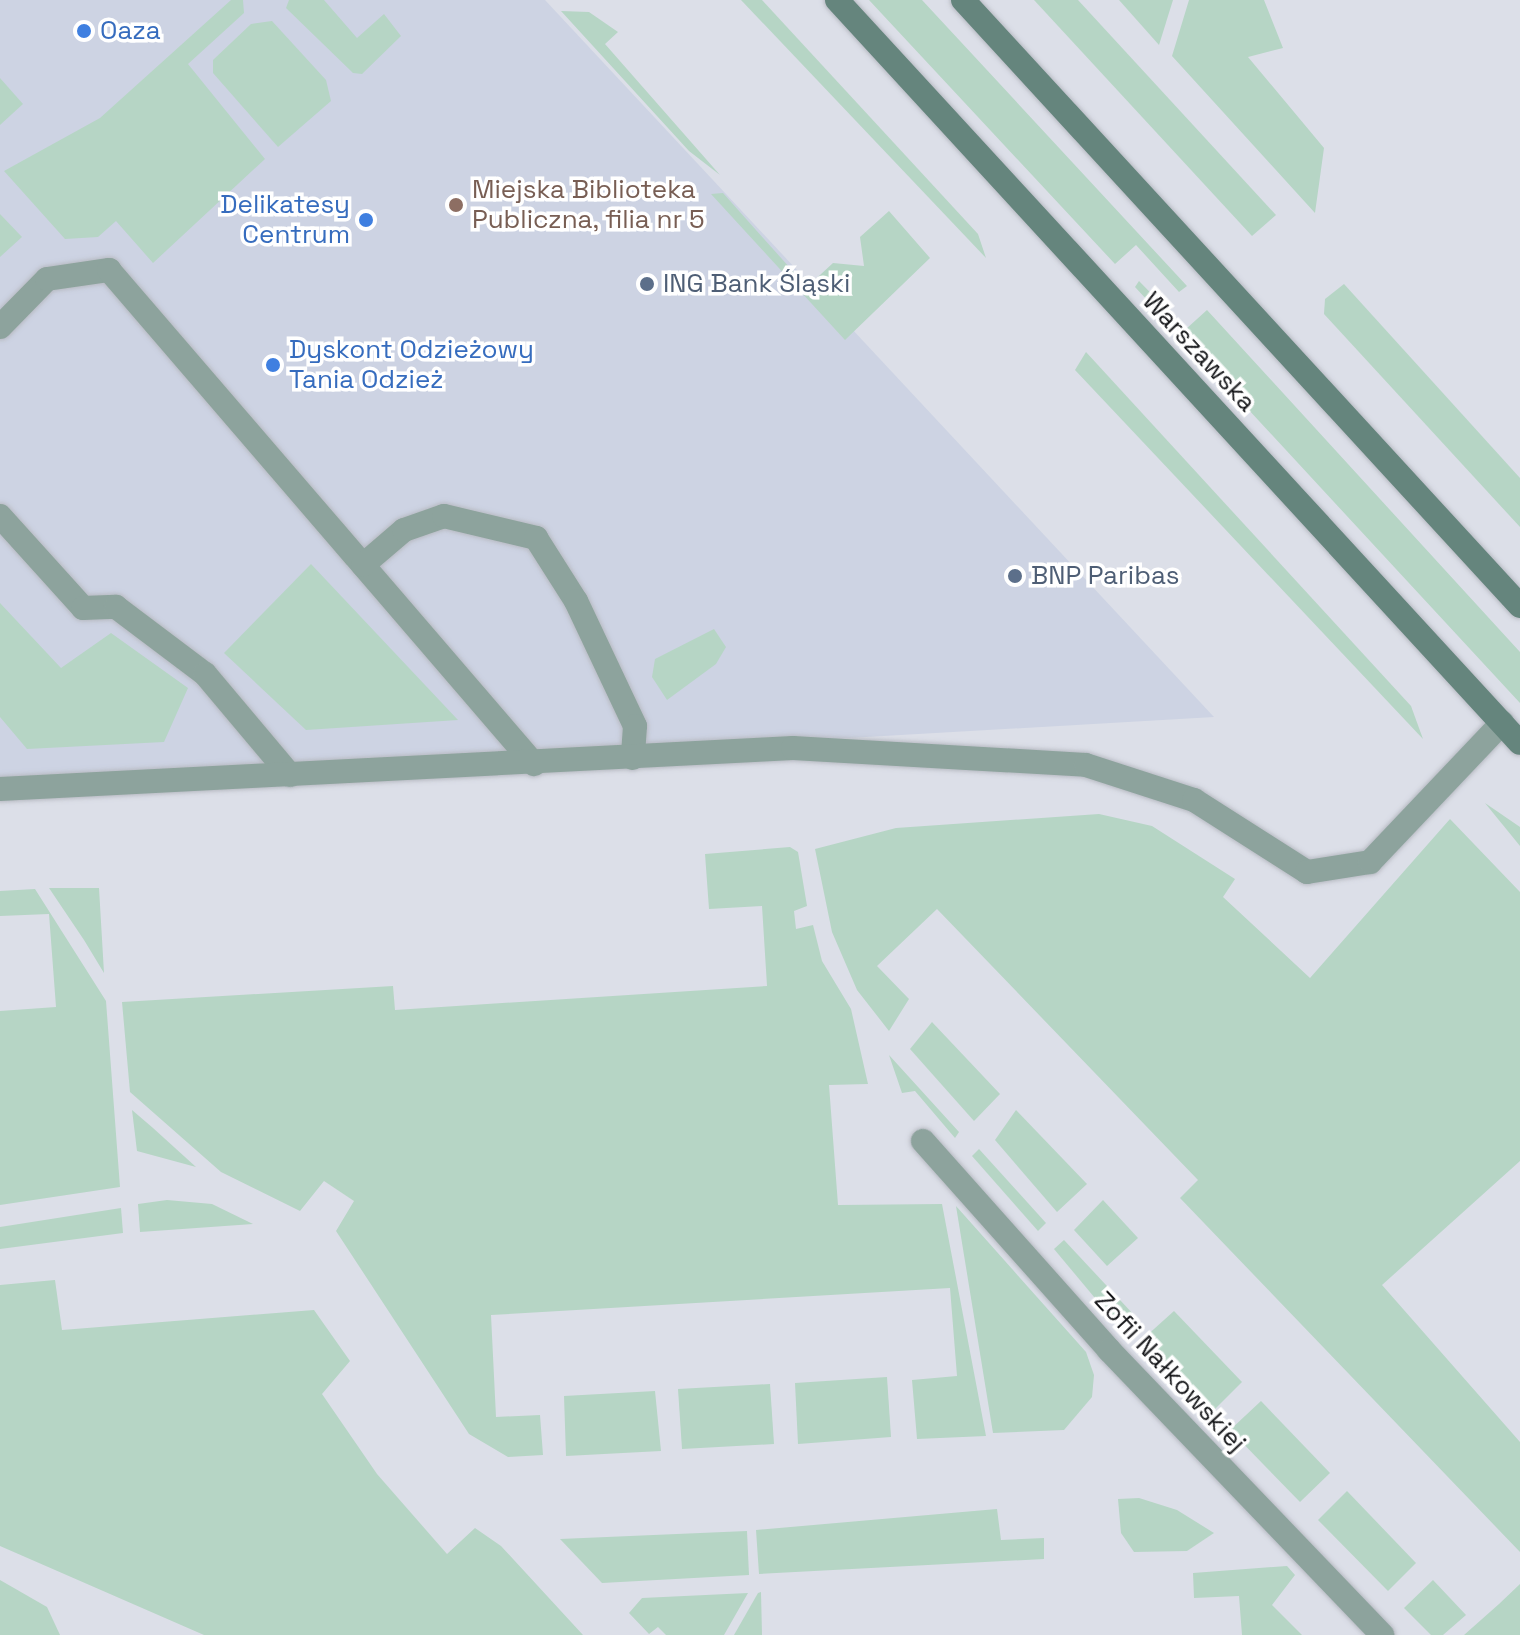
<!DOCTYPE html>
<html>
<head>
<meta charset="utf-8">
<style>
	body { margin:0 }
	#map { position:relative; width:1520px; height:1635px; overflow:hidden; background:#dcdfe8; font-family:"Space Grotesk",sans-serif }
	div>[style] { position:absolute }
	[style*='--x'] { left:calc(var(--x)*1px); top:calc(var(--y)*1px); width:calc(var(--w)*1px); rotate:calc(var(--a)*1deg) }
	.built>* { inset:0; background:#cdd3e3 }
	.green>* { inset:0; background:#b6d5c5 }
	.roads { filter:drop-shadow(0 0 2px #b8bbc3) drop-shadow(0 0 2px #b8bbc3) }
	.street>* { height:24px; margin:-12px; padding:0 12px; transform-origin:12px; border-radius:12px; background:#8da39d }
	.secondary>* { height:24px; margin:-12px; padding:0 12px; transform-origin:12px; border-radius:12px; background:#65857d }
	.dots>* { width:22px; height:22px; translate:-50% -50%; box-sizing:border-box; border:4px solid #fff; border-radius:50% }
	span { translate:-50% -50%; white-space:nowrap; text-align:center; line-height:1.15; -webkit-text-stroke:7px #fff; paint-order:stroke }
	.shop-label { font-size:26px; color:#366cbe }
	.left { translate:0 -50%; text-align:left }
	.right { translate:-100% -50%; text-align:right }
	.education-label { font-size:26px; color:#785e54 }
	.service-label { font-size:26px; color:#4e5e75 }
	.street-label { font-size:26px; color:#141518 }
</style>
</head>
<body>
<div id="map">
	<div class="built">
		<div style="clip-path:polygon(0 0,545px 0,1214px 717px,0 787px)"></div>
	</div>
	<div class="green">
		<div style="clip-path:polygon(231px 0,243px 0,244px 13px,188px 64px,265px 159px,153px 263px,116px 221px,98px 237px,65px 239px,4px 171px,100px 118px)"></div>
		<div style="clip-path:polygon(289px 0,324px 0,357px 38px,384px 14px,401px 36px,362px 74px,353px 73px,286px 8px)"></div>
		<div style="clip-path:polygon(741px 0,762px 0,978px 234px,986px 258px)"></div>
		<div style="clip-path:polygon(869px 0,922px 0,1187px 286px,1179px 292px,1136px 245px,1115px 264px)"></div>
		<div style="clip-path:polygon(1034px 0,1078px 0,1276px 215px,1252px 236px)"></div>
		<div style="clip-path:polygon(1119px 0,1173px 0,1159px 45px)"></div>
		<div style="clip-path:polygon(1189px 0,1264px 0,1283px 48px,1248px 57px,1324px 148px,1315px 213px,1172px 56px)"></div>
		<div style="clip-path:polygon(561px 11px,589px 12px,618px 32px,605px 44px,720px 175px,689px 151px)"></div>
		<div style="clip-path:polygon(272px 21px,326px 80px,331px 101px,278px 147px,213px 73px,213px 60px,251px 24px)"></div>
		<div style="clip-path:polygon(0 78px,23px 104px,0 125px)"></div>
		<div style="clip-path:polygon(723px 193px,807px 287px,833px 263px,864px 266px,860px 237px,889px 211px,930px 258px,845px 340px,711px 194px)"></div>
		<div style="clip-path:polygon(0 214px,22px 237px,0 257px)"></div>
		<div style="clip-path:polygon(1139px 281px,1186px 329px,1207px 310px,1520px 652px,1520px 703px,1135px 287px)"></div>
		<div style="clip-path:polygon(1344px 284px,1520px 478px,1520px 527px,1324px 314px,1325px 299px)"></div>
		<div style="clip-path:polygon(1086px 352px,1411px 706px,1423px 739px,1075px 370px)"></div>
		<div style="clip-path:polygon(311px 564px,458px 720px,306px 730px,224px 653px)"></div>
		<div style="clip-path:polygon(0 603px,61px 668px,111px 633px,188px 688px,164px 742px,27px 749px,0 717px)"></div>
		<div style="clip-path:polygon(714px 629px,726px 647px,716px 664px,667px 700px,652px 677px,655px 659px)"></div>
		<div style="clip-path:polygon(1485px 803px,1520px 827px,1520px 846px)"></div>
		<div style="clip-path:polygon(1099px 814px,1152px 826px,1235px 879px,1223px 897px,1310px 978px,1450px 819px,1520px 892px,1520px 1161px,1382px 1285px,1520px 1442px,1520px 1552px,1180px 1198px,1198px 1180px,937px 909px,877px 966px,909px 999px,889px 1031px,857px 990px,832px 932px,815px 849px,896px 828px)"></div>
		<div style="clip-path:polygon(790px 847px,798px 852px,807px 906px,794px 911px,796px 929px,813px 925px,822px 961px,851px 1009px,868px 1084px,829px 1085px,838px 1205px,942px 1204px,986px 1436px,917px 1439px,912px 1380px,957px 1376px,950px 1288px,491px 1315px,496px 1417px,540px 1415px,543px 1455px,508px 1457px,469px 1434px,336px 1231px,354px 1201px,324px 1181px,300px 1211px,221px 1172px,130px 1092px,122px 1002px,393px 986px,395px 1010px,767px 986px,762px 906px,709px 909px,705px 854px)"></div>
		<div style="clip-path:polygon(49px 888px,99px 888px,104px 973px,84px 940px)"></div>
		<div style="clip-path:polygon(35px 889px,106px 1001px,120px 1187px,0 1205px,0 1011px,56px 1007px,49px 914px,0 916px,0 891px)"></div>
		<div style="clip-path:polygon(932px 1022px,1000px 1094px,974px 1121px,910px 1049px)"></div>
		<div style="clip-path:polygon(889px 1055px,959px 1132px,955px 1138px,915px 1091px,902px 1093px)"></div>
		<div style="clip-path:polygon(132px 1110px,153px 1128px,196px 1167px,137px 1151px)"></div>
		<div style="clip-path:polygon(1016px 1110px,1087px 1184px,1057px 1212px,995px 1140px)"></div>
		<div style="clip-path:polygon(979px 1149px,1046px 1223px,1038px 1231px,972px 1156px)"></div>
		<div style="clip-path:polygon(167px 1200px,212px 1204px,253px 1224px,140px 1232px,138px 1204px)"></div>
		<div style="clip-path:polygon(1103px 1200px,1138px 1238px,1107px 1266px,1074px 1230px)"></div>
		<div style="clip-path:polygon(956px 1206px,1086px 1352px,1094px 1375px,1092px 1397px,1064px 1430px,993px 1433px)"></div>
		<div style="clip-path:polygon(121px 1208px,123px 1233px,0 1249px,0 1227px)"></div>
		<div style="clip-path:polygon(1064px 1240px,1134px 1315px,1120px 1328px,1054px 1249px)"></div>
		<div style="clip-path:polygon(55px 1280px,62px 1330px,314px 1310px,350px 1361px,322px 1394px,377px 1474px,447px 1554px,475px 1528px,501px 1546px,583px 1635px,204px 1635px,0 1546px,0 1285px)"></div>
		<div style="clip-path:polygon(1174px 1311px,1242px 1382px,1212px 1412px,1144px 1338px)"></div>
		<div style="clip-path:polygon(887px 1377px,891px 1437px,798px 1444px,795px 1383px)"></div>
		<div style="clip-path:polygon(770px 1384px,774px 1444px,682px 1449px,678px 1389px)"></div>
		<div style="clip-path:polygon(655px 1391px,661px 1451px,566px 1456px,564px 1396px)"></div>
		<div style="clip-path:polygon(1261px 1401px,1330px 1473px,1300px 1502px,1230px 1430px)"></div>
		<div style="clip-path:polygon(1347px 1491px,1416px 1563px,1388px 1591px,1318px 1520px)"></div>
		<div style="clip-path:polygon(1139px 1498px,1177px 1510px,1214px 1533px,1187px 1551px,1134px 1552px,1121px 1533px,1118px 1499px)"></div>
		<div style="clip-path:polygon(997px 1509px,1001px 1540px,1044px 1538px,1044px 1559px,759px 1574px,756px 1530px)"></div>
		<div style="clip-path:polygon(747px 1531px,749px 1575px,602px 1583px,560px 1539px)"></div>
		<div style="clip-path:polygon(1287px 1566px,1295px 1575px,1272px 1605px,1302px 1635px,1242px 1635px,1239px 1596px,1194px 1598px,1193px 1573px)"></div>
		<div style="clip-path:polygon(0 1580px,47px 1607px,60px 1635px,0 1635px)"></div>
		<div style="clip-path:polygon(1433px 1580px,1466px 1615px,1443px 1635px,1431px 1635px,1404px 1608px)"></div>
		<div style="clip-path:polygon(1520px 1584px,1520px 1635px,1464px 1635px,1499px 1604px)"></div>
		<div style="clip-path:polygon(761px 1592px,762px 1635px,734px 1635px,758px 1593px)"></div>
		<div style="clip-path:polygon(748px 1593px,724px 1635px,666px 1635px,658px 1627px,649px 1634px,629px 1613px,642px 1598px)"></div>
	</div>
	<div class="roads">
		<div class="street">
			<div style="--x:0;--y:327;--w:67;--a:-45.6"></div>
			<div style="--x:47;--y:279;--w:63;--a:-8.3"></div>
			<div style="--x:109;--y:270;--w:652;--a:49.29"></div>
			<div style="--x:0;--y:516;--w:124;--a:47.9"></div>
			<div style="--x:83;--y:608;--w:33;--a:-2"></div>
			<div style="--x:116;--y:607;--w:111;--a:37"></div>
			<div style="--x:205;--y:674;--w:132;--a:49.9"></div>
			<div style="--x:363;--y:565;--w:54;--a:-40.5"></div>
			<div style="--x:404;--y:530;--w:42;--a:-19.3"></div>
			<div style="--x:444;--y:516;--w:95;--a:13.4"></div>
			<div style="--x:536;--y:538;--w:75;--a:57.6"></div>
			<div style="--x:576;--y:601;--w:138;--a:64.7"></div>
			<div style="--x:635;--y:726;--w:32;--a:94"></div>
			<div style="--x:0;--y:789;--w:794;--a:-2.96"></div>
			<div style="--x:793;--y:748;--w:293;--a:3.3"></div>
			<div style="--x:1086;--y:765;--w:114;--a:18"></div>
			<div style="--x:1194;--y:800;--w:134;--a:32.5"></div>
			<div style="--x:1307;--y:872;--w:64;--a:-9"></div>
			<div style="--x:1370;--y:862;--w:192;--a:-46.5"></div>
			<div style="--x:923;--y:1141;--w:280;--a:48.3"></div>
			<div style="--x:1109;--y:1350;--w:395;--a:46.2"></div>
		</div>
		<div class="secondary">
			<div style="--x:837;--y:0;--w:1009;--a:47.41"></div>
			<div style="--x:963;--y:0;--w:823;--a:47.41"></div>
		</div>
	</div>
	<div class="dots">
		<div style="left:84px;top:31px;background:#3f7fe0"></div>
		<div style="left:456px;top:205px;background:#8d6e63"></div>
		<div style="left:366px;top:220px;background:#3f7fe0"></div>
		<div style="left:647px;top:284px;background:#5c6f8a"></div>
		<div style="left:273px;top:365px;background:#3f7fe0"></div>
		<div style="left:1015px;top:576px;background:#5c6f8a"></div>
	</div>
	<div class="shop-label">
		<span class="left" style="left:100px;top:31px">Oaza</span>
		<span class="right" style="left:350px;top:220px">Delikatesy<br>Centrum</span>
		<span class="left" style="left:289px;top:365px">Dyskont Odzieżowy<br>Tania Odzież</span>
	</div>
	<div class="education-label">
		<span class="left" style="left:472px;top:205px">Miejska Biblioteka<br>Publiczna, filia nr 5</span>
	</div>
	<div class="service-label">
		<span class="left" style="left:663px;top:284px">ING Bank Śląski</span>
		<span class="left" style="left:1031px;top:576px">BNP Paribas</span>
	</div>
	<div class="street-label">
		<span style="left:1199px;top:352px;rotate:47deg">Warszawska</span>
		<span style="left:1170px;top:1372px;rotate:47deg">Zofii Nałkowskiej</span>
	</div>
</div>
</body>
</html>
